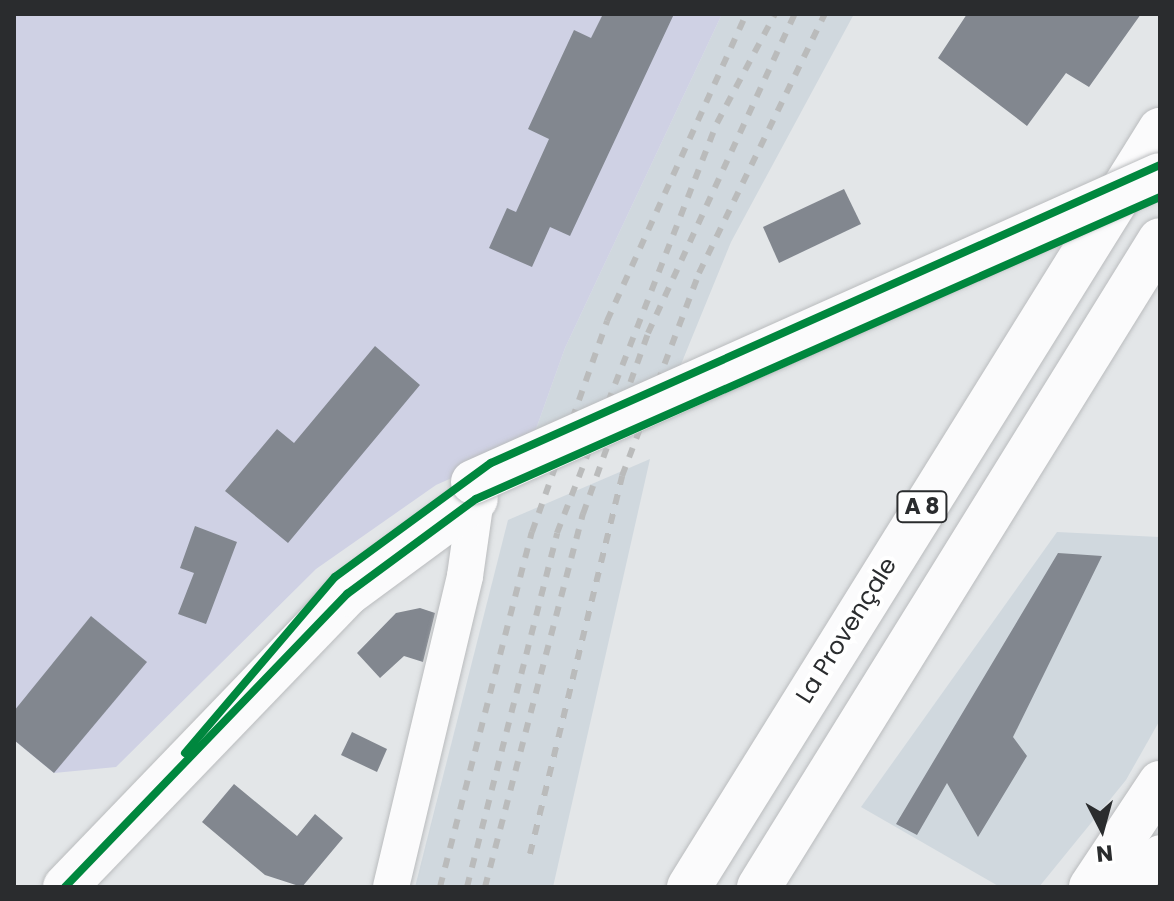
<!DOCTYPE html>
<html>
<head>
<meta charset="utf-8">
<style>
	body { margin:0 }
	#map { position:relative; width:1174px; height:901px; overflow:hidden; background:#e3e6e8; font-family:Poppins,sans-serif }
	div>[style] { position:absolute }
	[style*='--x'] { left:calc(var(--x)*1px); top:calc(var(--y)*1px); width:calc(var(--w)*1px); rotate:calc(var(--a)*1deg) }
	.built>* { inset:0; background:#d0d8de }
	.green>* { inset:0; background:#cfd1e4 }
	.building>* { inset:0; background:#82878f }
	.roads { filter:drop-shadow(0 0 2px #babcbe) drop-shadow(0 0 2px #babcbe) }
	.street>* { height:36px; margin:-18px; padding:0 18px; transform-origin:18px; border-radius:18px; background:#fbfbfc }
	.secondary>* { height:44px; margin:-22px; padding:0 22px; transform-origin:22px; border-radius:22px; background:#fbfbfc }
	.primary>* { height:44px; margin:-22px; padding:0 22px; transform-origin:22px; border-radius:22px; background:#fbfbfc }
	.highway>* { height:44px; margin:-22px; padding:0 22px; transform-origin:22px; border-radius:22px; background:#fbfbfc }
	.rail>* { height:6px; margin-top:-3px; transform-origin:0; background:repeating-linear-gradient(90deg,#babbbb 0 10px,transparent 0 20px) }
	.bridges { filter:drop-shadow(0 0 2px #babcbe) drop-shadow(0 0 2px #babcbe) }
	.primary-bridge>* { height:44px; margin:-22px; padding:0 22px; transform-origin:22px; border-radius:22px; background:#fbfbfc }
	.cycleway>* { height:8px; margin:-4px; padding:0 4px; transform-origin:4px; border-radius:4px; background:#00873e }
	span { translate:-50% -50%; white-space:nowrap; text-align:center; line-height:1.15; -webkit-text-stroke:8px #fff; paint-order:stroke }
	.shield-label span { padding:2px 6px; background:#fff; border:2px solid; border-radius:6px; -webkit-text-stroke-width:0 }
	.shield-label { font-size:22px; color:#2a2c2e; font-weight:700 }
	.street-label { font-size:24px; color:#2a2c2e }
	.frame { position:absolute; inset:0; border:16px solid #2a2c2e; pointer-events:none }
	.north { position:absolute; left:1062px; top:789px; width:80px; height:80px; -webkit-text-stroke:6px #fff; paint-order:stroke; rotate:174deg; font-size:22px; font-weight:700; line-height:32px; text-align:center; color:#2a2c2e }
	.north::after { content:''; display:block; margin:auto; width:28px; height:36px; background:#2a2c2e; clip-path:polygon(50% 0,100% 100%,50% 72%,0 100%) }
</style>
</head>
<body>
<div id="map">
	<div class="built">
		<div style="clip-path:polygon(722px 14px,854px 14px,731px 242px,675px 379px,531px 443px,565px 348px)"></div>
		<div style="clip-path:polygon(650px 459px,553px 887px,415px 887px,508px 520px)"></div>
		<div style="clip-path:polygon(1057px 532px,1159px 537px,1160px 720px,1126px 780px,1039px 887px,1000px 887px,861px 807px)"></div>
	</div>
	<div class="green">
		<div style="clip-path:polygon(14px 14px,722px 14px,565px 348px,531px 443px,436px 485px,316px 569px,116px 767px,54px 773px,14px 740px)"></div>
	</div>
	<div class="building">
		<div style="clip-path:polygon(603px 14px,674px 14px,570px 236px,550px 227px,532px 267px,489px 248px,507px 208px,516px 212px,549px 139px,528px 129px,574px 30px,591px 38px)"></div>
		<div style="clip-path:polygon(967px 14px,1141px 14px,1089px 87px,1066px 73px,1027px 126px,938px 58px)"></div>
		<div style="clip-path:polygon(844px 189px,861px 224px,779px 263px,763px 227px)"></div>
		<div style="clip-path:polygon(375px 346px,420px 385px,288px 543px,225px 491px,277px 429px,294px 443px)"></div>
		<div style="clip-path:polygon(195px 526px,237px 542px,206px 624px,178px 614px,194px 573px,180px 568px)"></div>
		<div style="clip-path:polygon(1058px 553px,1102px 556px,1013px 737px,1027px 756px,978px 837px,947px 783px,917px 835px,896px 824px)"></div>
		<div style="clip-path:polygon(420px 608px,435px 613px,423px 662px,404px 656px,380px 678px,357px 653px,396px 613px)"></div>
		<div style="clip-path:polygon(91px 616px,147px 662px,54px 773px,14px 740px,14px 711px)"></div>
		<div style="clip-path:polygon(352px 732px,387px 749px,377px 772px,341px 755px)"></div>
		<div style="clip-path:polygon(234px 784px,297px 836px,315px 814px,343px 838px,302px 887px,265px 875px,202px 822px)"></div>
	</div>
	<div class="roads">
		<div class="street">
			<div style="--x:391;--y:887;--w:320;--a:-76.6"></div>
			<div style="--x:465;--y:576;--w:78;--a:-81.9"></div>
			<div style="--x:1132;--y:887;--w:44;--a:-50.5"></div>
		</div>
		<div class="secondary">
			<div style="--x:1091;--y:887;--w:125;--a:-56.4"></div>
		</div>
		<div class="primary">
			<div style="--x:65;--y:887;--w:407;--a:-46.1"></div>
			<div style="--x:347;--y:594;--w:160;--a:-36.4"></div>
		</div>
		<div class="highway">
			<div style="--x:689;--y:887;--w:892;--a:-58.11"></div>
			<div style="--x:759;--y:887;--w:761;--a:-58.21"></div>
		</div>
	</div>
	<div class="rail">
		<div style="--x:530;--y:854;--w:389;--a:-76.3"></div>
		<div style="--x:622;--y:476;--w:217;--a:-69.2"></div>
		<div style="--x:699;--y:273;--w:288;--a:-64.1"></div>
		<div style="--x:440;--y:887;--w:367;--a:-75.5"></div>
		<div style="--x:532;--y:532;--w:224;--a:-70.4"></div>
		<div style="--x:607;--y:321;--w:337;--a:-65.6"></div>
		<div style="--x:467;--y:887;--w:365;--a:-75.7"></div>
		<div style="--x:557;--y:533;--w:440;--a:-68.7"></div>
		<div style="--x:717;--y:123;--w:123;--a:-62"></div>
		<div style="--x:485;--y:887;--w:386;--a:-75.3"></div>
		<div style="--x:583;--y:514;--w:192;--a:-70.2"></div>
		<div style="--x:648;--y:333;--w:351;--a:-65.3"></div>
	</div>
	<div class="bridges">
		<div class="primary-bridge">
			<div style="--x:473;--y:482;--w:752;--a:-24.08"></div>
		</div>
	</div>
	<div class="cycleway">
		<div style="--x:185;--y:753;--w:231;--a:-49.6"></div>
		<div style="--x:335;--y:577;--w:193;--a:-36.2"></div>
		<div style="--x:491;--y:463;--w:732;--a:-24.01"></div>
		<div style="--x:65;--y:887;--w:407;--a:-46.1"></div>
		<div style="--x:347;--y:594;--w:160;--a:-36.4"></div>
		<div style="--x:476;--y:499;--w:748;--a:-23.82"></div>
	</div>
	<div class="shield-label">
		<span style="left:922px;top:507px">A 8</span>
	</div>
	<div class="street-label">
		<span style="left:846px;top:630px;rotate:-58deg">La Provençale</span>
	</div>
	<div class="frame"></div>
	<div class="north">N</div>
</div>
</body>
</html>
